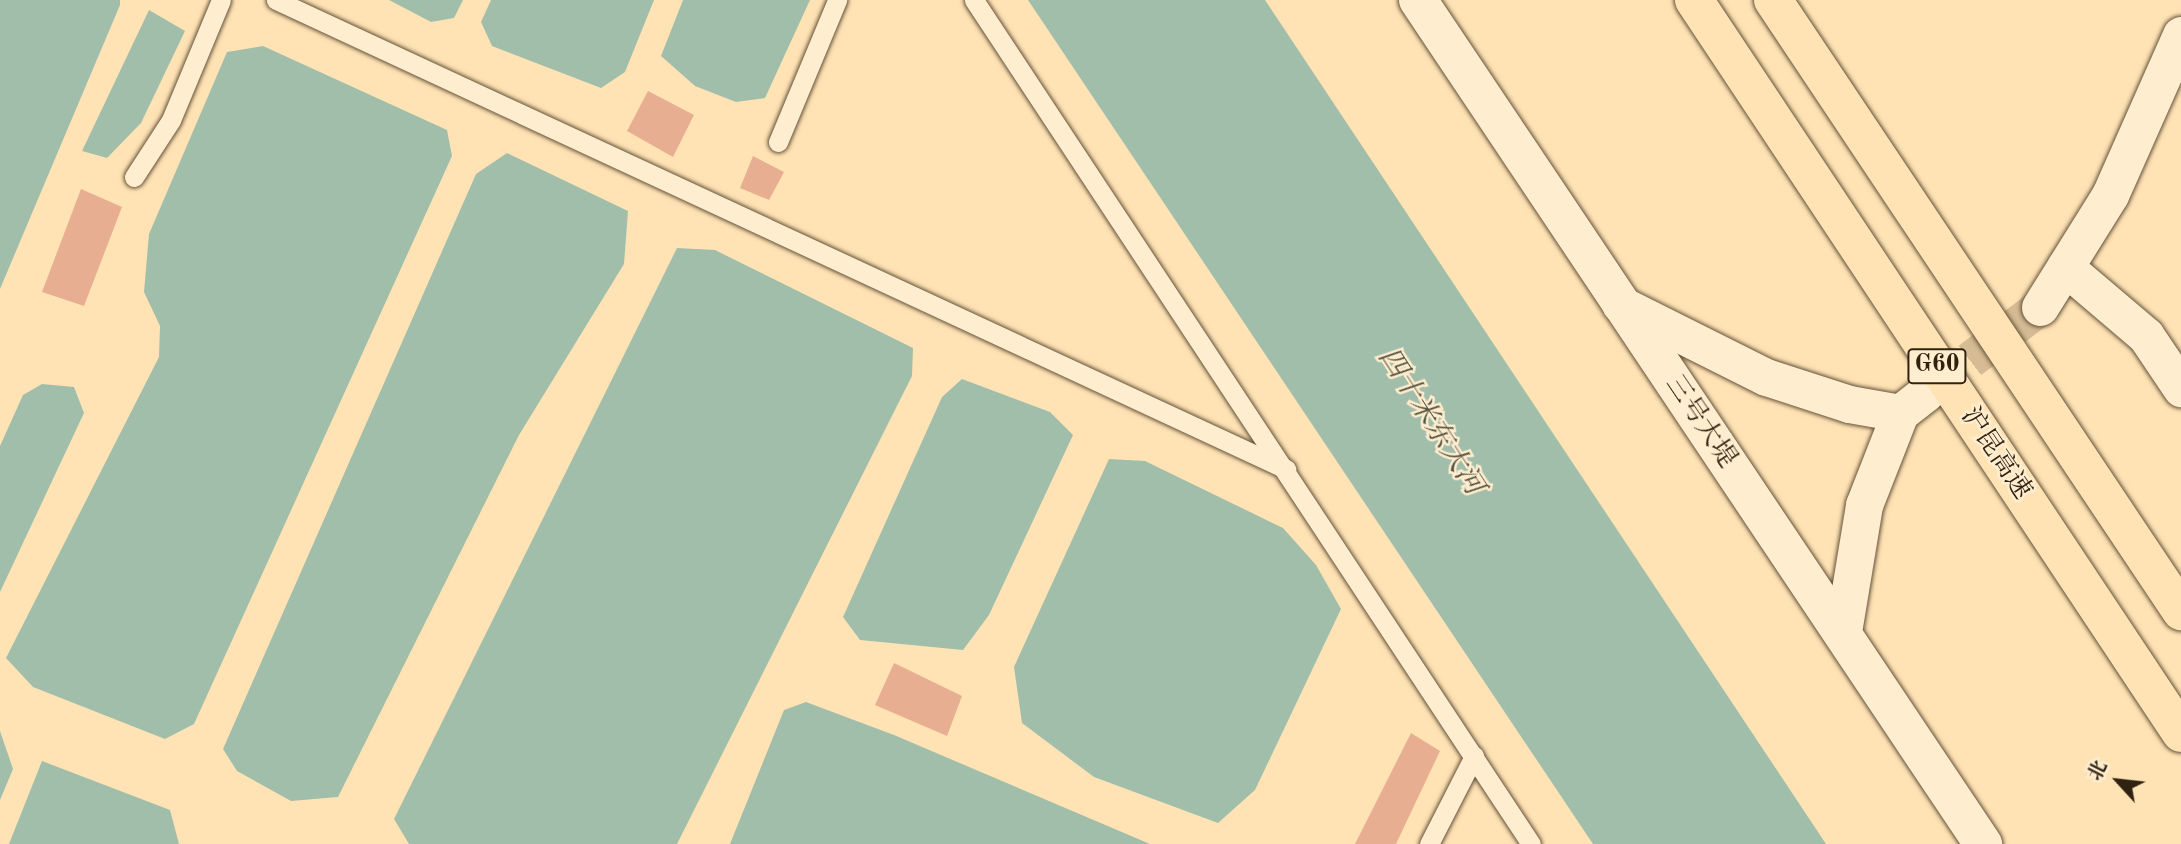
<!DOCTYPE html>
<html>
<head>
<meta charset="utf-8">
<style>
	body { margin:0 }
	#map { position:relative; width:2181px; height:844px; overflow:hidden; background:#ffe3b5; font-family:"Old Standard TT","Noto Serif SC",serif }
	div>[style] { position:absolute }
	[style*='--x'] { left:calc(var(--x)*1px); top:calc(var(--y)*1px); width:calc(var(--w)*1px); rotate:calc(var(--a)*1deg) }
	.water>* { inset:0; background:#a1beaa }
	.building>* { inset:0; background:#e8ae91 }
	.street-tunnel>* { height:37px; margin-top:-18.5px; transform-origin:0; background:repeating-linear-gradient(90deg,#d6bc94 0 37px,transparent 0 55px) }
	.roads { filter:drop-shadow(0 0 2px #645239) drop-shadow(0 0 2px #645239) }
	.lane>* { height:19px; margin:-9.5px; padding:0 9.5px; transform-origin:9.5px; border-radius:9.5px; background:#ffedcf }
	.street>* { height:37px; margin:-18.5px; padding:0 18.5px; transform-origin:18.5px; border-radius:18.5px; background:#ffedcf }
	.secondary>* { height:38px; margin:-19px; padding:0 19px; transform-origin:19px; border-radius:19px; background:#ffedcf }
	.highway>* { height:38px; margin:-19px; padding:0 19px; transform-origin:19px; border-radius:19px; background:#ffe3b5 }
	span { translate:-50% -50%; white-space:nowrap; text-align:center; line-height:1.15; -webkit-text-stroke:5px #ffedcf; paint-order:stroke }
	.shield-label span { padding:2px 5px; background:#ffedcf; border:2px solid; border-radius:5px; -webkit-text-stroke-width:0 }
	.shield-label { font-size:24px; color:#302210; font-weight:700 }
	.street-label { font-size:26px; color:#302210 }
	.water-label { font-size:28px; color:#52513e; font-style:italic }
	.north { position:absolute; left:2083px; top:746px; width:70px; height:70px; -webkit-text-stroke:5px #ffedcf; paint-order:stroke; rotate:297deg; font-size:19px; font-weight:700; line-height:28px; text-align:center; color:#302210 }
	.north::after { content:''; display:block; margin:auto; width:24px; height:32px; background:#302210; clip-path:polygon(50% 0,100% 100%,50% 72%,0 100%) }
</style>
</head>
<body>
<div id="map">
	<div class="water">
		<div style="clip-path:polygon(0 0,120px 0,120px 5px,0 289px)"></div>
		<div style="clip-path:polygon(389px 0,463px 0,454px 18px,431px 22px)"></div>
		<div style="clip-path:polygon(491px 0,654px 0,625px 72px,601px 88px,492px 46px,481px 22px)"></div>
		<div style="clip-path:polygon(683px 0,810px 0,765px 98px,736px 102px,695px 86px,661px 56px)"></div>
		<div style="clip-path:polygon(1028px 0,1265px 0,1826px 844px,1593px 844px)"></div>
		<div style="clip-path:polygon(149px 10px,185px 31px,141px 123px,107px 158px,82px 151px)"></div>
		<div style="clip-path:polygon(263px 46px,447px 130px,452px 156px,194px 724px,165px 739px,33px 687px,6px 658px,159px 357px,160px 326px,144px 292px,149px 234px,227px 52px)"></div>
		<div style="clip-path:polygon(507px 153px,628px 211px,624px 264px,519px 435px,338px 797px,291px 801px,237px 771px,223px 749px,476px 174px)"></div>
		<div style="clip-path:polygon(677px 248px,715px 250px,913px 348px,912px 376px,677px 844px,409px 844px,394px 819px)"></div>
		<div style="clip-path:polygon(962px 379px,1050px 412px,1073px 435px,989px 615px,963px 650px,860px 640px,843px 617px,942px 397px)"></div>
		<div style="clip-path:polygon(42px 384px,74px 387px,84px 413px,0 592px,0 446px,23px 395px)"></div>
		<div style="clip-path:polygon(1109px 459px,1145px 461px,1283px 528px,1316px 565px,1341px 609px,1255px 790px,1218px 823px,1094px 777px,1022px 723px,1014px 667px)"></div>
		<div style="clip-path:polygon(806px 702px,894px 735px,1150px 844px,730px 844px,784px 710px)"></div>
		<div style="clip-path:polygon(0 731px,13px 769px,0 800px)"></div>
		<div style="clip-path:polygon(42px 761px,170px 810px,179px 844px,9px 844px)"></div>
	</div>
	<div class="building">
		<div style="clip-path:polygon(648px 91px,694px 115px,673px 157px,627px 131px)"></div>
		<div style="clip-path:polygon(753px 156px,784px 172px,769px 200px,740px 188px)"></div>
		<div style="clip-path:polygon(81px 189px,122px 207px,84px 306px,42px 292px)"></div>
		<div style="clip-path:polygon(894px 663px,962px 696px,947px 736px,875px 705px)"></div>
		<div style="clip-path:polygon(1411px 733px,1440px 751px,1396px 844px,1355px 844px)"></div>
	</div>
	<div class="street-tunnel">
		<div style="--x:1926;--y:393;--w:143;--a:-37"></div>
	</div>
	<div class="roads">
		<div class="lane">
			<div style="--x:276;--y:0;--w:1114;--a:24.91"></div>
			<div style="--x:974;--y:0;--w:1011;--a:56.58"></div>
			<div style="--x:778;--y:142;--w:154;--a:-67.4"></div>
			<div style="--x:134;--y:177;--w:68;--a:-57"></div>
			<div style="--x:171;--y:120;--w:130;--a:-67.4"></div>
			<div style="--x:1429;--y:844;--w:99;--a:-62.9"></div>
		</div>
		<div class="street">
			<div style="--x:2065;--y:267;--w:106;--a:40.4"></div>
			<div style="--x:2146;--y:336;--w:63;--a:56.1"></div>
			<div style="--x:1620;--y:304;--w:163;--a:26.6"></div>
			<div style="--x:1766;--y:377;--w:87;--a:18"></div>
			<div style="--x:1849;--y:404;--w:52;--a:10"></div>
			<div style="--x:1900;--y:413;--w:33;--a:-38"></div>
			<div style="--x:2040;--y:307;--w:132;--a:-58"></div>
			<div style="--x:2110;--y:195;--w:175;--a:-66.1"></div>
			<div style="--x:1843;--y:632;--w:129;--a:-80.6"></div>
			<div style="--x:1864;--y:505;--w:99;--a:-68.6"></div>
		</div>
		<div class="secondary">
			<div style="--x:1418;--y:0;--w:1016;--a:56.2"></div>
		</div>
		<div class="highway">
			<div style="--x:1694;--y:0;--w:880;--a:56.4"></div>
			<div style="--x:1773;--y:0;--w:735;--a:56.27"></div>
		</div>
	</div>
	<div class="shield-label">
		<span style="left:1937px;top:366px">G60</span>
	</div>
	<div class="street-label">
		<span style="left:1700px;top:422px;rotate:56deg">三号大堤</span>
		<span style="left:1995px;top:454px;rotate:56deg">沪昆高速</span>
	</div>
	<div class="water-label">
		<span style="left:1430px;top:422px;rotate:57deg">四十米东大河</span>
	</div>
	<div class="north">北</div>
</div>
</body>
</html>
